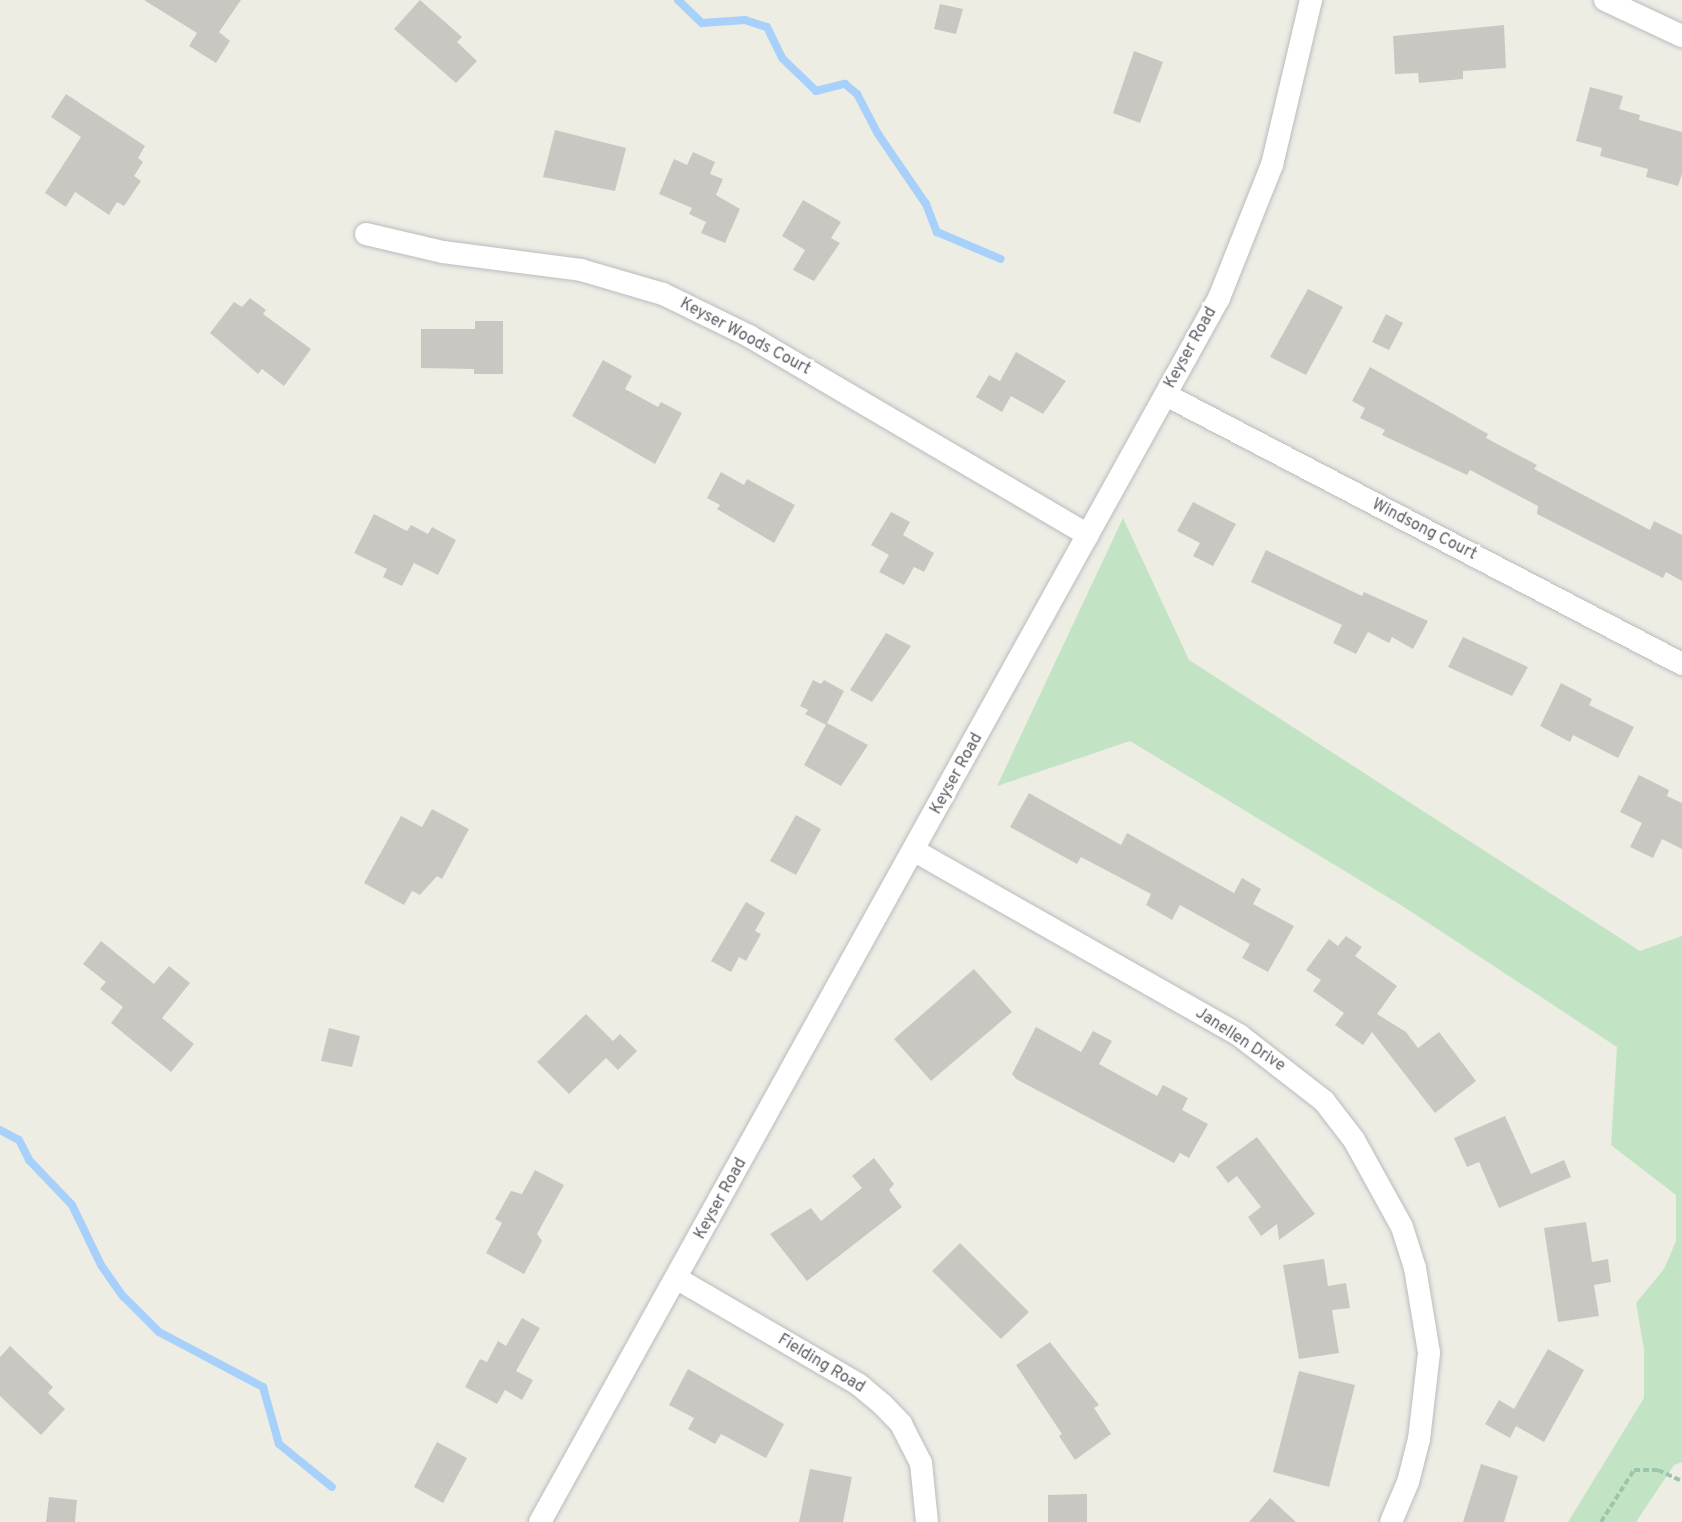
<!DOCTYPE html>
<html>
<head>
<meta charset="utf-8">
<style>
	body { margin:0 }
	#map { position:relative; width:1682px; height:1522px; overflow:hidden; background:#eeede4; font-family:Overpass,sans-serif }
	div>[style] { position:absolute }
	[style*='--x'] { left:calc(var(--x)*1px); top:calc(var(--y)*1px); width:calc(var(--w)*1px); rotate:calc(var(--a)*1deg) }
	.green>* { inset:0; background:#c2e4c4 }
	.stream>* { height:8px; margin:-4px; padding:0 4px; transform-origin:4px; border-radius:4px; background:#a7d0fb }
	.building>* { inset:0; background:#cac7c2 }
	.path>* { height:4px; margin-top:-2px; transform-origin:0; background:repeating-linear-gradient(90deg,#9cc5ab 0 6px,transparent 0 9px) }
	.roads { filter:drop-shadow(0 0 2px #b9bbc0) drop-shadow(0 0 2px #b9bbc0) }
	.minor>* { height:22px; margin:-11px; padding:0 11px; transform-origin:11px; border-radius:11px; background:#fff }
	span { translate:-50% -50%; white-space:nowrap; text-align:center; line-height:1.15; -webkit-text-stroke:5px #fff; paint-order:stroke }
	.street-label { font-size:16px; color:#5c5f64 }
</style>
</head>
<body>
<div id="map">
	<div class="green">
		<div style="clip-path:polygon(1123px 518px,1189px 660px,1640px 951px,1682px 936px,1682px 1462px,1674px 1465px,1636px 1522px,1568px 1522px,1644px 1398px,1644px 1349px,1636px 1303px,1664px 1269px,1676px 1241px,1676px 1195px,1611px 1145px,1617px 1047px,1404px 907px,1130px 741px,997px 786px)"></div>
	</div>
	<div class="stream">
		<div style="--x:678;--y:0;--w:33;--a:44"></div>
		<div style="--x:702;--y:23;--w:43;--a:-4"></div>
		<div style="--x:745;--y:20;--w:23;--a:18"></div>
		<div style="--x:767;--y:27;--w:34;--a:64"></div>
		<div style="--x:782;--y:58;--w:47;--a:44.1"></div>
		<div style="--x:816;--y:91;--w:30;--a:-14"></div>
		<div style="--x:845;--y:84;--w:16;--a:40"></div>
		<div style="--x:857;--y:94;--w:45;--a:62.3"></div>
		<div style="--x:878;--y:134;--w:85;--a:55.6"></div>
		<div style="--x:926;--y:204;--w:30;--a:69"></div>
		<div style="--x:937;--y:232;--w:69;--a:22.9"></div>
		<div style="--x:0;--y:1130;--w:21;--a:28"></div>
		<div style="--x:19;--y:1140;--w:22;--a:63"></div>
		<div style="--x:29;--y:1160;--w:62;--a:46.3"></div>
		<div style="--x:72;--y:1205;--w:67;--a:64.2"></div>
		<div style="--x:101;--y:1265;--w:38;--a:55"></div>
		<div style="--x:123;--y:1296;--w:51;--a:45"></div>
		<div style="--x:159;--y:1332;--w:118;--a:27.9"></div>
		<div style="--x:263;--y:1387;--w:59;--a:74.3"></div>
		<div style="--x:279;--y:1444;--w:68;--a:39.1"></div>
	</div>
	<div class="building">
		<div style="clip-path:polygon(144px 0,241px 0,219px 32px,230px 41px,216px 63px,189px 46px,197px 33px)"></div>
		<div style="clip-path:polygon(420px 0,462px 37px,457px 42px,477px 61px,456px 83px,394px 29px)"></div>
		<div style="clip-path:polygon(940px 4px,963px 9px,956px 34px,934px 29px)"></div>
		<div style="clip-path:polygon(1504px 25px,1506px 68px,1463px 71px,1463px 79px,1419px 83px,1418px 73px,1395px 74px,1393px 36px)"></div>
		<div style="clip-path:polygon(1134px 51px,1163px 62px,1140px 123px,1113px 113px)"></div>
		<div style="clip-path:polygon(1590px 87px,1623px 96px,1619px 109px,1640px 115px,1639px 120px,1682px 132px,1682px 174px,1678px 186px,1646px 177px,1648px 169px,1600px 156px,1602px 148px,1576px 141px)"></div>
		<div style="clip-path:polygon(66px 94px,145px 146px,138px 158px,143px 162px,134px 176px,141px 181px,124px 206px,117px 202px,109px 215px,75px 192px,66px 207px,45px 193px,81px 137px,51px 117px)"></div>
		<div style="clip-path:polygon(555px 130px,626px 148px,615px 191px,543px 177px)"></div>
		<div style="clip-path:polygon(693px 152px,715px 162px,710px 174px,723px 179px,716px 195px,740px 209px,725px 243px,701px 233px,706px 222px,689px 214px,692px 208px,659px 194px,674px 159px,687px 165px)"></div>
		<div style="clip-path:polygon(803px 200px,841px 222px,831px 238px,840px 243px,814px 281px,793px 270px,805px 250px,782px 236px)"></div>
		<div style="clip-path:polygon(1308px 289px,1343px 307px,1306px 375px,1270px 357px)"></div>
		<div style="clip-path:polygon(250px 298px,266px 310px,263px 314px,311px 349px,284px 386px,262px 369px,258px 374px,210px 333px,234px 302px,242px 307px)"></div>
		<div style="clip-path:polygon(1386px 314px,1403px 323px,1389px 350px,1372px 342px)"></div>
		<div style="clip-path:polygon(475px 321px,503px 321px,503px 374px,474px 374px,474px 369px,421px 368px,421px 329px,475px 329px)"></div>
		<div style="clip-path:polygon(1016px 352px,1066px 381px,1043px 414px,1011px 396px,1002px 412px,976px 397px,989px 375px,1000px 381px)"></div>
		<div style="clip-path:polygon(603px 360px,632px 376px,625px 389px,658px 407px,661px 402px,682px 413px,655px 464px,572px 416px)"></div>
		<div style="clip-path:polygon(1370px 367px,1488px 434px,1486px 438px,1537px 465px,1534px 469px,1650px 530px,1654px 521px,1682px 535px,1682px 581px,1666px 572px,1663px 578px,1602px 547px,1537px 514px,1538px 506px,1470px 470px,1467px 475px,1382px 435px,1385px 430px,1360px 418px,1365px 408px,1352px 401px)"></div>
		<div style="clip-path:polygon(721px 472px,744px 485px,747px 479px,795px 505px,774px 543px,717px 509px,720px 505px,707px 498px)"></div>
		<div style="clip-path:polygon(1193px 502px,1236px 524px,1213px 566px,1193px 556px,1200px 543px,1177px 531px)"></div>
		<div style="clip-path:polygon(891px 512px,910px 522px,903px 535px,934px 553px,924px 572px,914px 567px,904px 585px,879px 572px,889px 555px,871px 545px)"></div>
		<div style="clip-path:polygon(374px 514px,407px 531px,411px 525px,428px 534px,432px 527px,456px 540px,438px 575px,414px 563px,402px 586px,383px 577px,387px 569px,354px 553px)"></div>
		<div style="clip-path:polygon(1266px 550px,1362px 596px,1364px 592px,1428px 621px,1413px 649px,1392px 637px,1389px 643px,1368px 632px,1356px 654px,1333px 643px,1342px 625px,1251px 582px)"></div>
		<div style="clip-path:polygon(886px 633px,911px 646px,872px 702px,850px 690px)"></div>
		<div style="clip-path:polygon(1463px 637px,1528px 667px,1512px 696px,1448px 667px)"></div>
		<div style="clip-path:polygon(813px 680px,821px 684px,824px 680px,844px 691px,826px 725px,805px 714px,808px 710px,800px 706px)"></div>
		<div style="clip-path:polygon(1561px 683px,1592px 699px,1589px 705px,1634px 727px,1618px 758px,1573px 735px,1570px 742px,1540px 726px)"></div>
		<div style="clip-path:polygon(827px 723px,868px 745px,841px 786px,804px 765px)"></div>
		<div style="clip-path:polygon(1639px 775px,1669px 790px,1667px 796px,1682px 803px,1682px 849px,1662px 839px,1653px 858px,1630px 847px,1642px 823px,1620px 812px)"></div>
		<div style="clip-path:polygon(1029px 793px,1121px 845px,1127px 833px,1234px 893px,1242px 878px,1261px 889px,1253px 904px,1294px 926px,1268px 972px,1242px 958px,1250px 944px,1180px 905px,1172px 920px,1146px 905px,1151px 894px,1081px 857px,1077px 864px,1010px 827px)"></div>
		<div style="clip-path:polygon(432px 809px,469px 829px,442px 879px,437px 876px,420px 895px,412px 891px,404px 905px,364px 883px,401px 816px,422px 827px)"></div>
		<div style="clip-path:polygon(796px 815px,821px 829px,796px 875px,770px 861px)"></div>
		<div style="clip-path:polygon(746px 902px,765px 913px,755px 931px,761px 934px,746px 961px,739px 957px,731px 972px,711px 961px)"></div>
		<div style="clip-path:polygon(1346px 936px,1362px 947px,1355px 956px,1397px 986px,1377px 1014px,1406px 1032px,1418px 1048px,1439px 1032px,1476px 1081px,1435px 1113px,1372px 1032px,1363px 1045px,1335px 1025px,1344px 1013px,1313px 991px,1321px 980px,1306px 970px,1329px 939px,1338px 946px)"></div>
		<div style="clip-path:polygon(101px 941px,154px 984px,169px 966px,190px 983px,162px 1018px,194px 1044px,171px 1072px,111px 1023px,123px 1007px,100px 989px,106px 982px,83px 964px)"></div>
		<div style="clip-path:polygon(974px 969px,1012px 1012px,931px 1081px,894px 1039px)"></div>
		<div style="clip-path:polygon(586px 1014px,613px 1041px,620px 1034px,637px 1051px,618px 1070px,606px 1058px,569px 1094px,537px 1062px)"></div>
		<div style="clip-path:polygon(1036px 1027px,1081px 1052px,1093px 1031px,1112px 1041px,1099px 1064px,1157px 1096px,1163px 1085px,1188px 1098px,1182px 1110px,1208px 1124px,1189px 1158px,1180px 1153px,1174px 1163px,1016px 1079px,1012px 1074px)"></div>
		<div style="clip-path:polygon(329px 1028px,360px 1036px,352px 1067px,321px 1061px)"></div>
		<div style="clip-path:polygon(1505px 1116px,1531px 1174px,1564px 1160px,1571px 1177px,1499px 1208px,1479px 1162px,1467px 1167px,1454px 1138px)"></div>
		<div style="clip-path:polygon(1257px 1137px,1315px 1214px,1279px 1240px,1277px 1224px,1261px 1236px,1248px 1217px,1261px 1207px,1237px 1176px,1228px 1183px,1216px 1167px)"></div>
		<div style="clip-path:polygon(874px 1158px,894px 1184px,889px 1190px,902px 1207px,807px 1281px,770px 1234px,811px 1208px,821px 1221px,862px 1188px,852px 1176px)"></div>
		<div style="clip-path:polygon(535px 1170px,564px 1185px,537px 1234px,542px 1241px,524px 1274px,486px 1253px,502px 1223px,495px 1219px,511px 1191px,522px 1194px)"></div>
		<div style="clip-path:polygon(1586px 1222px,1592px 1262px,1608px 1259px,1611px 1282px,1594px 1285px,1599px 1316px,1558px 1322px,1544px 1228px)"></div>
		<div style="clip-path:polygon(960px 1243px,1029px 1312px,1001px 1339px,932px 1271px)"></div>
		<div style="clip-path:polygon(1324px 1259px,1328px 1286px,1346px 1283px,1350px 1308px,1332px 1310px,1339px 1353px,1299px 1359px,1283px 1265px)"></div>
		<div style="clip-path:polygon(522px 1318px,540px 1328px,516px 1371px,533px 1380px,522px 1400px,505px 1390px,497px 1404px,465px 1387px,480px 1359px,487px 1362px,498px 1341px,506px 1346px)"></div>
		<div style="clip-path:polygon(1050px 1342px,1099px 1405px,1094px 1408px,1111px 1434px,1075px 1460px,1059px 1436px,1062px 1434px,1016px 1365px)"></div>
		<div style="clip-path:polygon(10px 1346px,53px 1387px,48px 1393px,65px 1409px,41px 1435px,0 1396px,0 1357px)"></div>
		<div style="clip-path:polygon(1548px 1349px,1584px 1370px,1544px 1442px,1516px 1426px,1510px 1438px,1485px 1424px,1499px 1400px,1514px 1409px)"></div>
		<div style="clip-path:polygon(688px 1369px,784px 1424px,766px 1458px,721px 1434px,715px 1444px,688px 1429px,694px 1418px,669px 1405px)"></div>
		<div style="clip-path:polygon(1299px 1371px,1355px 1385px,1329px 1487px,1273px 1472px)"></div>
		<div style="clip-path:polygon(437px 1442px,467px 1458px,443px 1503px,414px 1487px)"></div>
		<div style="clip-path:polygon(1481px 1464px,1518px 1476px,1504px 1522px,1463px 1522px)"></div>
		<div style="clip-path:polygon(810px 1469px,852px 1477px,843px 1522px,799px 1522px)"></div>
		<div style="clip-path:polygon(1087px 1494px,1087px 1522px,1048px 1522px,1048px 1495px)"></div>
		<div style="clip-path:polygon(49px 1497px,77px 1500px,75px 1522px,46px 1522px)"></div>
		<div style="clip-path:polygon(1270px 1498px,1296px 1522px,1249px 1522px)"></div>
	</div>
	<div class="path">
		<div style="--x:1601;--y:1522;--w:62;--a:-57.6"></div>
		<div style="--x:1634;--y:1470;--w:24;--a:0"></div>
		<div style="--x:1658;--y:1470;--w:26;--a:25"></div>
	</div>
	<div class="roads">
		<div class="minor">
			<div style="--x:1605;--y:0;--w:85;--a:25.1"></div>
			<div style="--x:366;--y:234;--w:79;--a:13.2"></div>
			<div style="--x:443;--y:252;--w:139;--a:7.4"></div>
			<div style="--x:581;--y:270;--w:85;--a:16.3"></div>
			<div style="--x:663;--y:294;--w:96;--a:26"></div>
			<div style="--x:749;--y:336;--w:393;--a:30.4"></div>
			<div style="--x:1166;--y:395;--w:582;--a:27.53"></div>
			<div style="--x:915;--y:851;--w:373;--a:29.6"></div>
			<div style="--x:1239;--y:1035;--w:108;--a:37.8"></div>
			<div style="--x:1324;--y:1101;--w:49;--a:52.4"></div>
			<div style="--x:1354;--y:1140;--w:99;--a:61.1"></div>
			<div style="--x:1402;--y:1227;--w:43;--a:72.4"></div>
			<div style="--x:1415;--y:1268;--w:86;--a:80.6"></div>
			<div style="--x:1429;--y:1353;--w:87;--a:96.6"></div>
			<div style="--x:1419;--y:1439;--w:44;--a:104.3"></div>
			<div style="--x:1408;--y:1482;--w:43;--a:113"></div>
			<div style="--x:676;--y:1278;--w:211;--a:30.2"></div>
			<div style="--x:858;--y:1384;--w:31;--a:40"></div>
			<div style="--x:882;--y:1404;--w:28;--a:46"></div>
			<div style="--x:901;--y:1424;--w:44;--a:62.9"></div>
			<div style="--x:921;--y:1463;--w:59;--a:84.2"></div>
			<div style="--x:540;--y:1522;--w:1400;--a:-60.98"></div>
			<div style="--x:1219;--y:298;--w:143;--a:-68.3"></div>
			<div style="--x:1272;--y:165;--w:170;--a:-76.7"></div>
		</div>
	</div>
	<div class="street-label">
		<span style="left:745px;top:337px;rotate:28deg">Keyser Woods Court</span>
		<span style="left:1191px;top:348px;rotate:-61deg">Keyser Road</span>
		<span style="left:1424px;top:530px;rotate:27deg">Windsong Court</span>
		<span style="left:957px;top:774px;rotate:-61deg">Keyser Road</span>
		<span style="left:1240px;top:1040px;rotate:33deg">Janellen Drive</span>
		<span style="left:721px;top:1199px;rotate:-61deg">Keyser Road</span>
		<span style="left:821px;top:1364px;rotate:31deg">Fielding Road</span>
	</div>
</div>
</body>
</html>
